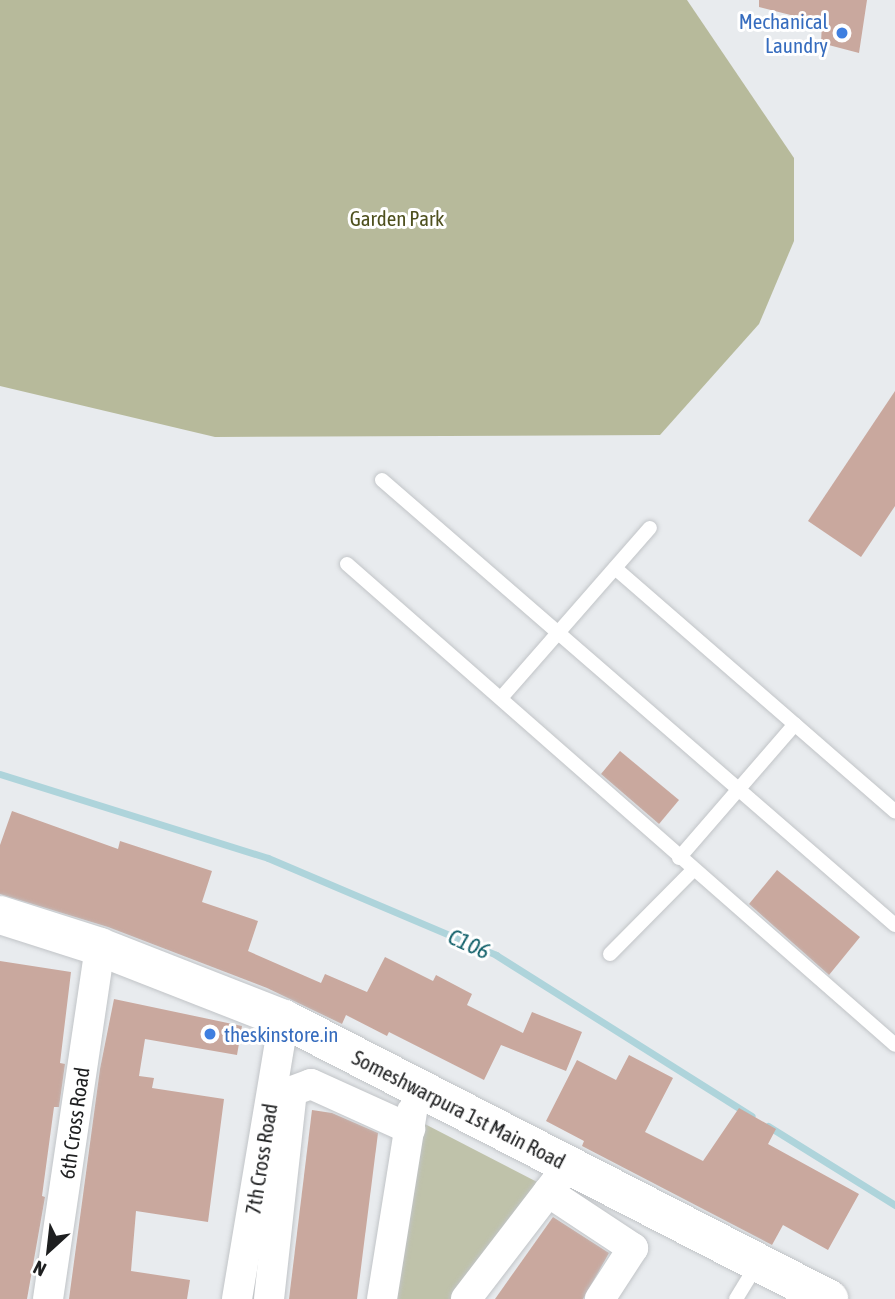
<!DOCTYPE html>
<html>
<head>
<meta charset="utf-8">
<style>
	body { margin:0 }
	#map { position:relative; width:895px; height:1299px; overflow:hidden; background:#e8ebee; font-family:"Asap Condensed",sans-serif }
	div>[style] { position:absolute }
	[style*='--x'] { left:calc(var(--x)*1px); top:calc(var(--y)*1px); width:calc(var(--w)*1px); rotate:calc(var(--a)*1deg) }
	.green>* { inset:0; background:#bfc2aa }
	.forest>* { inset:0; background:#b7ba9b }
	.stream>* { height:7px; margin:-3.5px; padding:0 3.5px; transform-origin:3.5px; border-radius:3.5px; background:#aed4db }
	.building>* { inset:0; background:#c9a89e }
	.roads { filter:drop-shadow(0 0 2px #c1c4c7) drop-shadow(0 0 2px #c1c4c7) }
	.lane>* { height:14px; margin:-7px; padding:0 7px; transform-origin:7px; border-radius:7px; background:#fff }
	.street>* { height:30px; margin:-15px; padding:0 15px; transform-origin:15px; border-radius:15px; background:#fff }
	.secondary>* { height:38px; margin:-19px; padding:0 19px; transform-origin:19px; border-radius:19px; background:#fff }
	.dots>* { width:19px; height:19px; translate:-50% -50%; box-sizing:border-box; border:4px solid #fff; border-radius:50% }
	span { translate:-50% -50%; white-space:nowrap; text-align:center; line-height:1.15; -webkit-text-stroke:6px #fff; paint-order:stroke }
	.shop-label { font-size:21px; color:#366cbe }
	.right { translate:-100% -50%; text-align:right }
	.left { translate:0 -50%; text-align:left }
	.park-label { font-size:21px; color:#4e501e }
	.street-label { font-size:21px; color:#1e1f20 }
	.water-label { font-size:23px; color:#0e5e68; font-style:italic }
	.north { position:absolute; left:14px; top:1215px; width:70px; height:70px; -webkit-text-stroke:5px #fff; paint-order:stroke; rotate:207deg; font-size:19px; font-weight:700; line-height:28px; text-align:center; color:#1e1f20 }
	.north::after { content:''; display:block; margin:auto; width:24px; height:32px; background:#1e1f20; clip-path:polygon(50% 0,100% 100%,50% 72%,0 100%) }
</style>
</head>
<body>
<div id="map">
	<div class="green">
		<div style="clip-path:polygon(419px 1121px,539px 1183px,451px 1299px,394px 1299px)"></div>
	</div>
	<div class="forest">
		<div style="clip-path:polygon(0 0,687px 0,794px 158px,794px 241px,759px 324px,660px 435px,215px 437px,0 386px)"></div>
	</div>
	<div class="stream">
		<div style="--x:0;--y:774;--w:281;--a:17.4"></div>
		<div style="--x:268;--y:858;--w:248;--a:23"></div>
		<div style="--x:496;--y:955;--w:302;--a:32.2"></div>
		<div style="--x:768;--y:1126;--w:150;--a:31.9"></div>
	</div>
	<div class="building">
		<div style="clip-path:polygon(759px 0,867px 0,859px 53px,821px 43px,822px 23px,759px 7px)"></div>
		<div style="clip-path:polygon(895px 391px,895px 506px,861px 557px,808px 521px)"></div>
		<div style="clip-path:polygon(620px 751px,679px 800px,659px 824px,601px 774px)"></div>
		<div style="clip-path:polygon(12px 811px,118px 849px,120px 841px,212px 871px,202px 902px,258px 921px,248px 951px,321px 983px,325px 974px,367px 992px,385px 957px,433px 981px,436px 975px,472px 994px,467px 1005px,523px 1033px,532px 1012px,582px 1032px,566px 1071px,501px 1045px,484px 1080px,389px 1032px,387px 1036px,346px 1015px,342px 1024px,267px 988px,108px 927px,0 894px,0 845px)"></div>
		<div style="clip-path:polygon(777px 870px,860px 937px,829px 975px,749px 904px)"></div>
		<div style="clip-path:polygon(0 961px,71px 972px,60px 1063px,65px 1064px,59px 1107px,54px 1107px,42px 1196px,45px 1197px,27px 1299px,0 1299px)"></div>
		<div style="clip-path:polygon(114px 999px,242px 1026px,237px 1055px,145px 1039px,139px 1076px,154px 1078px,152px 1088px,224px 1099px,208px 1222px,136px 1211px,131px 1271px,190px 1280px,187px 1299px,69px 1299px,100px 1069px)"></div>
		<div style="clip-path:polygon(629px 1055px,673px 1078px,645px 1132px,703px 1161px,739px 1108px,776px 1129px,768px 1144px,859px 1194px,828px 1250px,783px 1225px,772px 1245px,582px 1146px,584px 1141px,546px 1121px,577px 1060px,616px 1080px)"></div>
		<div style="clip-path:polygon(312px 1110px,332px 1113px,378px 1133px,357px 1299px,289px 1299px)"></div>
		<div style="clip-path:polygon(553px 1217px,609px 1253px,583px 1299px,495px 1299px)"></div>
	</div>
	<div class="roads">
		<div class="lane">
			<div style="--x:382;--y:480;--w:679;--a:40.94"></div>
			<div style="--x:347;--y:564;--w:729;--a:41.27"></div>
			<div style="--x:615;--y:568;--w:371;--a:41"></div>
			<div style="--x:501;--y:698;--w:226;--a:-48.8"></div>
			<div style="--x:679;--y:858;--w:177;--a:-49.1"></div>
			<div style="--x:610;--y:954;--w:118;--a:-45.3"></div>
			<div style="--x:736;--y:1299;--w:42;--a:-58.6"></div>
		</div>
		<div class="street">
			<div style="--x:548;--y:1192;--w:102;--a:33.4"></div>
			<div style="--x:633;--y:1248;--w:61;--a:122.9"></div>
			<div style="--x:48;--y:1299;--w:356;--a:-81.6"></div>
			<div style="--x:237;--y:1299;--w:284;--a:-80.5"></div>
			<div style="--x:269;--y:1299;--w:209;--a:-83.7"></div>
			<div style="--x:292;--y:1091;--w:20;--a:-20"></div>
			<div style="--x:311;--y:1084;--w:109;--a:24.4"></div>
			<div style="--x:382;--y:1299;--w:190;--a:-80.9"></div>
			<div style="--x:466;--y:1299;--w:169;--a:-52.5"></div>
		</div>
		<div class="secondary">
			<div style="--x:0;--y:915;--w:105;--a:17.7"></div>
			<div style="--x:100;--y:947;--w:198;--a:21.4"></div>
			<div style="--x:284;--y:1019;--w:613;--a:27.19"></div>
		</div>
	</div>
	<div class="dots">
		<div style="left:842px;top:33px;background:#3f7fe0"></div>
		<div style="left:210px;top:1034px;background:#3f7fe0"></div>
	</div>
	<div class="shop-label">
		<span class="right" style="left:828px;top:33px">Mechanical<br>Laundry</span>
		<span class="left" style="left:224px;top:1034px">theskinstore.in</span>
	</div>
	<div class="park-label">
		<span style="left:397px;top:218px">Garden Park</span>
	</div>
	<div class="street-label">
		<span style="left:459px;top:1109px;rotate:27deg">Someshwarpura 1st Main Road</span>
		<span style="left:74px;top:1123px;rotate:-82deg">6th Cross Road</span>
		<span style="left:261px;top:1159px;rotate:-81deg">7th Cross Road</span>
	</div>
	<div class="water-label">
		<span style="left:469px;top:944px;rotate:24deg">C106</span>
	</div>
	<div class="north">N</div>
</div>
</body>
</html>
